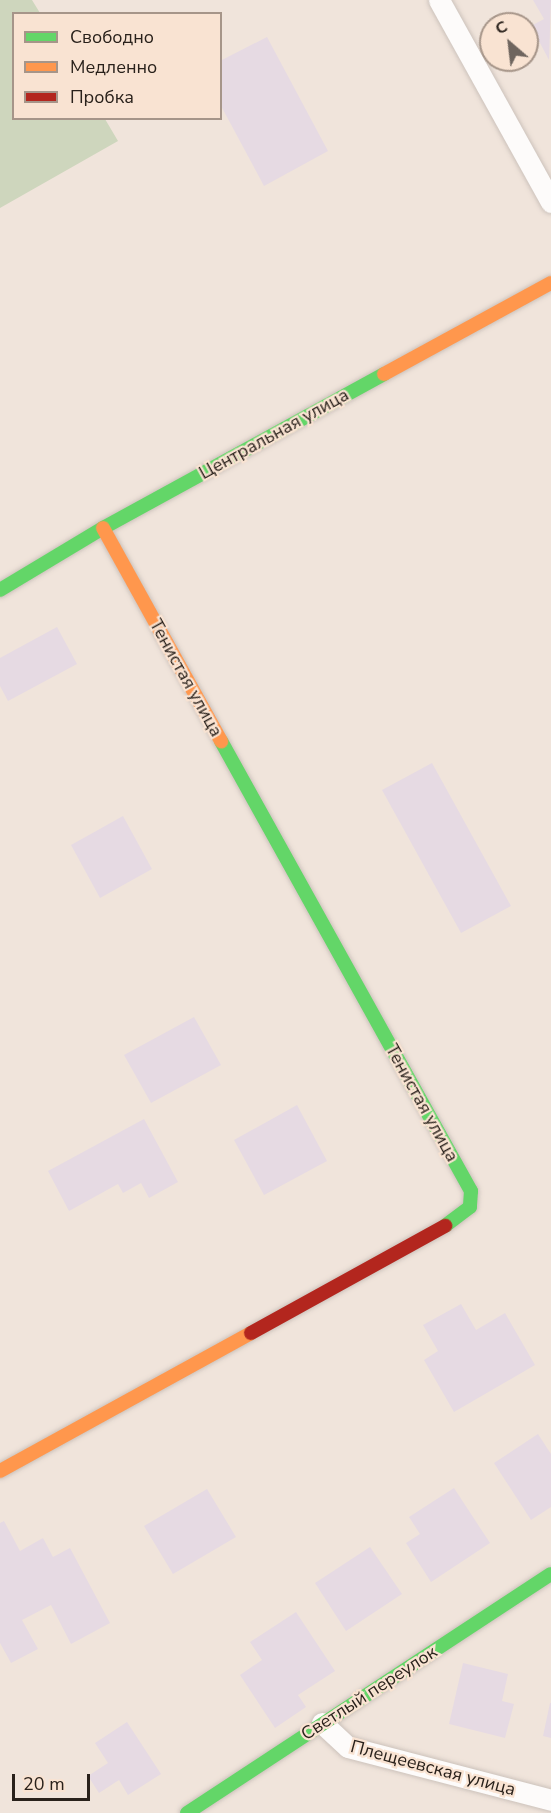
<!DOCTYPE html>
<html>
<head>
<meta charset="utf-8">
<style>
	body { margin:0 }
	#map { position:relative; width:551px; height:1813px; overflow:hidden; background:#f0e4db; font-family:"Nunito Sans",sans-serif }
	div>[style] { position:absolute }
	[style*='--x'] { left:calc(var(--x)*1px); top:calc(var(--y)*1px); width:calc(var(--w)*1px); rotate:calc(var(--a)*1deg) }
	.green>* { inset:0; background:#ced6bd }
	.building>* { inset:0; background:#e6dae3 }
	.roads { filter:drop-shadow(0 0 2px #ccc2bb) drop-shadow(0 0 2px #ccc2bb) }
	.street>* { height:21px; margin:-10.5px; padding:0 10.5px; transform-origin:10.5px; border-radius:10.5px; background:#fdfbfa }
	.fast>* { height:14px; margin:-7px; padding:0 7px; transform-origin:7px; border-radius:7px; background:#63d668 }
	.slow>* { height:14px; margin:-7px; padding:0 7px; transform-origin:7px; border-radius:7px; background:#ff974d }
	.jam>* { height:14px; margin:-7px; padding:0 7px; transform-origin:7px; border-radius:7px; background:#b3261e }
	span { translate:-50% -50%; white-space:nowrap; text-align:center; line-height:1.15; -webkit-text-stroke:4.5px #f9e3d2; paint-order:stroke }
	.street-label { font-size:18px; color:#29211b }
	.legend { position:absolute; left:12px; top:12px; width:210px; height:108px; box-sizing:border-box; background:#f9e3d2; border:2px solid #a69589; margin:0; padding:8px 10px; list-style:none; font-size:18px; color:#29211b }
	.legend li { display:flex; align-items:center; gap:12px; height:30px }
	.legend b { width:30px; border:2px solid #a69589 }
	.north { position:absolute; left:479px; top:12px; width:60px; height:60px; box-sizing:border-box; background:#f9e3d2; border:2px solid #a69589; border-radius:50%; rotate:332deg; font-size:16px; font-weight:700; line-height:24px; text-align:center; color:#29211b }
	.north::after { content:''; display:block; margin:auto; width:21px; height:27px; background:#6f655e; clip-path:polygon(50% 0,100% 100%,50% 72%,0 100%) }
	.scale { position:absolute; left:12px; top:1774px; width:78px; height:27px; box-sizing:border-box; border:3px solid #29211b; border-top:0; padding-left:8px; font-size:18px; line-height:21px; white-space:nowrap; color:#29211b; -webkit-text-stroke:4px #f9e3d2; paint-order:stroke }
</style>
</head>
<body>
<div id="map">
	<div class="green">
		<div style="clip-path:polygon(0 0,32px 0,40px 13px,14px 14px,14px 118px,105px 119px,118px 141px,0 208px)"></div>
	</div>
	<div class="building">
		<div style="clip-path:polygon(533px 0,551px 0,549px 60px,531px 26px,544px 19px)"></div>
		<div style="clip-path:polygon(267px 37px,328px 151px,264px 186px,220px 104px,220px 61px)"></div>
		<div style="clip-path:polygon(57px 627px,77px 664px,8px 701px,0 686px,0 658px)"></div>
		<div style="clip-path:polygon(432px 763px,511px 906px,461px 933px,382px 790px)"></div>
		<div style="clip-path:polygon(123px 816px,152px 869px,100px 898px,71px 845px)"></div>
		<div style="clip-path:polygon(194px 1017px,221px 1065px,151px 1103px,124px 1055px)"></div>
		<div style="clip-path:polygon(297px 1105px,327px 1161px,264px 1195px,234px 1140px)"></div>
		<div style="clip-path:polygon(144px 1119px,178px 1182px,149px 1198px,141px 1183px,123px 1193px,118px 1184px,69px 1211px,48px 1171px)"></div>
		<div style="clip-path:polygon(461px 1304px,476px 1330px,505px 1313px,535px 1365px,454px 1412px,424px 1360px,438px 1351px,423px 1325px)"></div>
		<div style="clip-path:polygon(538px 1434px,551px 1454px,551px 1507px,531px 1520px,494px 1463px)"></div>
		<div style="clip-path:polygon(454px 1488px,490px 1543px,431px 1582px,406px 1543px,420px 1534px,409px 1517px)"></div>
		<div style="clip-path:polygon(207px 1489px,236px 1537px,173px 1574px,144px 1526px)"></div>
		<div style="clip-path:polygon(4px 1521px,20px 1551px,43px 1538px,53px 1557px,70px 1548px,110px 1623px,71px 1644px,51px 1605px,22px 1620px,38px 1649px,11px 1663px,0 1643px,0 1523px)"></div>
		<div style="clip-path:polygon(370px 1547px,402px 1594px,346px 1631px,315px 1583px)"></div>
		<div style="clip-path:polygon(296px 1612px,335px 1671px,298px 1695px,306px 1707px,275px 1728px,240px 1675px,262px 1660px,250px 1642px)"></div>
		<div style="clip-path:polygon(463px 1663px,508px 1674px,502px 1701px,514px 1704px,505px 1738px,449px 1724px)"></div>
		<div style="clip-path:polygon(550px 1703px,551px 1703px,551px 1738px,543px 1736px)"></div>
		<div style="clip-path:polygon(127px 1722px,161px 1774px,128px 1795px,119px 1780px,99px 1793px,88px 1776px,108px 1763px,95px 1743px)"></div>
	</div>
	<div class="roads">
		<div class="street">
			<div style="--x:439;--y:0;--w:231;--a:61"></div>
			<div style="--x:322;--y:1723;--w:35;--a:43"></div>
			<div style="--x:348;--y:1747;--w:210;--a:14.6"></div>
		</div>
		<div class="fast">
			<div style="--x:0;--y:590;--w:120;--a:-31"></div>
			<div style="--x:103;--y:528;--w:320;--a:-28.7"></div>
			<div style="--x:221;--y:741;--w:515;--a:60.95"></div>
			<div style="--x:471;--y:1191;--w:16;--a:94"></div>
			<div style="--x:470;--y:1207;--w:31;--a:143"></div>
			<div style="--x:187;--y:1813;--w:435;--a:-33.3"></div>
		</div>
		<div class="slow">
			<div style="--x:384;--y:374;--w:190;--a:-28.6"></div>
			<div style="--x:103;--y:528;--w:244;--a:61"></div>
			<div style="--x:0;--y:1471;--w:286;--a:-28.8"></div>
		</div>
		<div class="jam">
			<div style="--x:251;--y:1333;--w:222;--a:-28.9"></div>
		</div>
	</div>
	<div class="street-label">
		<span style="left:274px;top:434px;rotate:-29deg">Центральная улица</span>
		<span style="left:186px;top:678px;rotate:61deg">Тенистая улица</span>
		<span style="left:422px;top:1103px;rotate:61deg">Тенистая улица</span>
		<span style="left:369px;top:1693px;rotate:-33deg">Светлый переулок</span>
		<span style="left:433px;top:1768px;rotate:15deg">Плещеевская улица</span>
	</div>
	<ul class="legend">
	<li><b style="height:8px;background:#63d668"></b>Свободно</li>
	<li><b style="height:8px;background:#ff974d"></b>Медленно</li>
	<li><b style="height:8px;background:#b3261e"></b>Пробка</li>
	</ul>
	<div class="north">С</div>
	<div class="scale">20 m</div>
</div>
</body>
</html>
